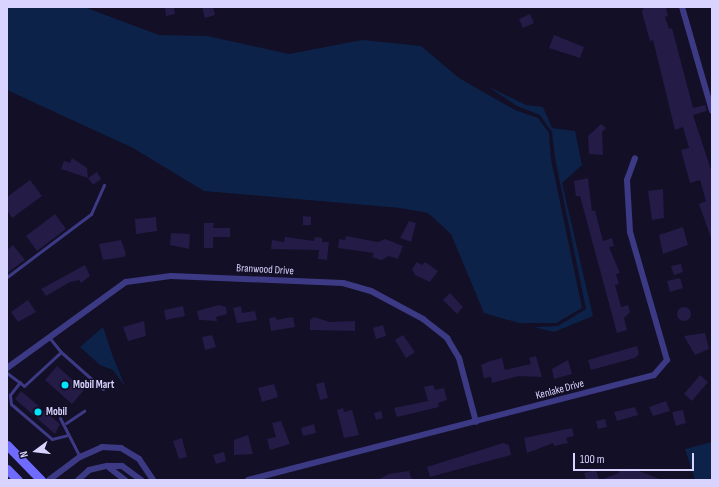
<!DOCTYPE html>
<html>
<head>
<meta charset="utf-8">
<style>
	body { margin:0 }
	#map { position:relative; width:719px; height:487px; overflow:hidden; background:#130f26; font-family:"Sofia Sans Condensed",sans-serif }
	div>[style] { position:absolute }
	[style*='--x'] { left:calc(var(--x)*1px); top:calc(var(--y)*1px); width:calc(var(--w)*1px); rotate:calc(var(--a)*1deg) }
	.water>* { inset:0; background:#0c2248 }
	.building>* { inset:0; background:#241b47 }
	.round { border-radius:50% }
	.service>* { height:3px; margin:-1.5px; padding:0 1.5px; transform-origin:1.5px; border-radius:1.5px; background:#3d3a85 }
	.minor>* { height:6px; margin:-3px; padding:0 3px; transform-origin:3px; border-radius:3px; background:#3d3a85 }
	.secondary>* { height:9px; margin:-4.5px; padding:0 4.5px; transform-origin:4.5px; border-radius:4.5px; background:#6f6bff }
	.dots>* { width:11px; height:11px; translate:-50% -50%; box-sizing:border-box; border:2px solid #130f26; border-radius:50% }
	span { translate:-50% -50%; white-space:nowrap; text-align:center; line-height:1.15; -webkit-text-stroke:3px #130f26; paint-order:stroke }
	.street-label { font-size:11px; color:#d9d4ff }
	.poi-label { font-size:11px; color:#d9d4ff; font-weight:700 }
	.left { translate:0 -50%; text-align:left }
	.frame { position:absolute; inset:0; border:8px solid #d9d4ff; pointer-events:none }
	.north { position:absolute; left:16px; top:431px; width:40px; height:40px; -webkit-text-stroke:3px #130f26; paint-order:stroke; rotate:255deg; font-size:11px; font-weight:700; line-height:16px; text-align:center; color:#d9d4ff }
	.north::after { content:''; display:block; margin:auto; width:14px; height:18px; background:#d9d4ff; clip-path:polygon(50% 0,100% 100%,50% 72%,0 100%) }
	.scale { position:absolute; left:573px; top:453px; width:121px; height:18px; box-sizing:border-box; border:2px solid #d9d4ff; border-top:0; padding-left:5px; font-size:12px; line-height:14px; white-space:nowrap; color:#d9d4ff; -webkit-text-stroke:3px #130f26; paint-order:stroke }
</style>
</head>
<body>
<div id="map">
	<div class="water">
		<div style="clip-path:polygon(7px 7px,84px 7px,159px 35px,207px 36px,289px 54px,362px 40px,421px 46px,459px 78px,515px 110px,538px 118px,549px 133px,551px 159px,582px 308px,556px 323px,519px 323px,484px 313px,451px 234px,428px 213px,400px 208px,204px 191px,133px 148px,7px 90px)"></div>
		<div style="clip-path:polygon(487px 86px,526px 105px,543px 107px,552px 128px,575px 131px,582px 165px,562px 183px,593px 316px,554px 332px,534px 327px,558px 326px,586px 309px,555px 158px,552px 132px,540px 115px,517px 106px)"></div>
		<div style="clip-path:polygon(103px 327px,113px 357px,125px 386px,113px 370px,100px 365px,80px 347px)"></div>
		<div style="clip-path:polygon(712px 442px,712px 480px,695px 480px,685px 449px)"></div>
	</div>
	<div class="building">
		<div style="clip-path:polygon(165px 7px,174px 7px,175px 14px,166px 16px)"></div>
		<div style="clip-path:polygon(202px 7px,213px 7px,215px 15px,205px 18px)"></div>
		<div style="clip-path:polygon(644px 7px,666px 8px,668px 16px,665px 17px,669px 29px,672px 28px,693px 108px,705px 105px,707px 111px,693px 115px,712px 173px,712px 241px,699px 204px,706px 201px,700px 180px,690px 183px,681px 150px,689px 148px,683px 127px,675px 130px,653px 40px,650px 41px,642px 12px)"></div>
		<div style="clip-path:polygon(530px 14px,534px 23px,523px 28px,519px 19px)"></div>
		<div style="clip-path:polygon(554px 35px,584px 47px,580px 58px,549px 48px)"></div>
		<div style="clip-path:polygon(601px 124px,606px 128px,602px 132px,603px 155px,589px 154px,588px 136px)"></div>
		<div style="clip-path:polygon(72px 158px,87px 168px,88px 178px,61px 169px,64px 161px,70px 163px)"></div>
		<div style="clip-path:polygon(97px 172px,101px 179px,93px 185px,88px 178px)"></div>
		<div style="clip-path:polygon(588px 178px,592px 211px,595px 210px,603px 241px,612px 238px,614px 246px,609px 247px,620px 273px,616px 274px,619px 284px,615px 285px,621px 307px,628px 305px,630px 312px,624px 318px,627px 330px,617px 333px,580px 196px,576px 196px,574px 181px)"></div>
		<div style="clip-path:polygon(30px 180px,42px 196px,12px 218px,7px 210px,7px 197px)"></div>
		<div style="clip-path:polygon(663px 189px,664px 218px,652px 220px,648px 191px)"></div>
		<div style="clip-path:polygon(55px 214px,66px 229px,37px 251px,26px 236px)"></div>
		<div style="clip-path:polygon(303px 216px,311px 217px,311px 225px,303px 225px)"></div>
		<div style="clip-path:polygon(156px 217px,157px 231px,136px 234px,135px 219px)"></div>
		<div style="clip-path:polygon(409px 221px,416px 223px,411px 242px,400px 238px)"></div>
		<div style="clip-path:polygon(204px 223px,214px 223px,213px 228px,230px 228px,230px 237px,213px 237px,213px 248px,204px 248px)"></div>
		<div style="clip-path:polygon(683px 227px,688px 245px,663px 254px,659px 235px)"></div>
		<div style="clip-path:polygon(171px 233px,190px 234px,189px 249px,170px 245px)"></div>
		<div style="clip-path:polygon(346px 236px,378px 242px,385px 239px,403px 246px,398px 259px,389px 256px,381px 260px,372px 257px,374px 253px,338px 248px,339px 239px,345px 240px)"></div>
		<div style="clip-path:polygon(285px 237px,314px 241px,315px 237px,322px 238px,322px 242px,329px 242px,327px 260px,318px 259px,319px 250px,271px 249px,272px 240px,284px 242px)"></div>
		<div style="clip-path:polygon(121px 240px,126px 254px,124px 257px,103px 260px,99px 244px)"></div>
		<div style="clip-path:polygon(13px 245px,25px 260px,7px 273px,7px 250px)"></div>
		<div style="clip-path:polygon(417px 262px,422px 265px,425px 262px,438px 271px,430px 282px,415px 275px,412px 269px)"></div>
		<div style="clip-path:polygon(681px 264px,683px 272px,674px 275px,671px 266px)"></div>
		<div style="clip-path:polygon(85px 265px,90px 276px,81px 283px,79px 280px,70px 282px,46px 296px,41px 289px)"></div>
		<div style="clip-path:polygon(680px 278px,683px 288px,670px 292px,667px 281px)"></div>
		<div style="clip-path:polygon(450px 293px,463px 307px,457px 314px,443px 300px)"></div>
		<div style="clip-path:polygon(28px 300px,36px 312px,18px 322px,11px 312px)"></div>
		<div style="clip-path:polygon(219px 305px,226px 307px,227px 314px,216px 317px,217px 321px,199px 320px,197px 311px)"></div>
		<div style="clip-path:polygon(183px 306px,185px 316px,166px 320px,164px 310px)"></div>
		<div style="clip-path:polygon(241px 306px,242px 313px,255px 311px,257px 320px,237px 323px,233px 308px)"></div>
		<div class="round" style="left:677px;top:307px;width:14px;height:14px"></div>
		<div style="clip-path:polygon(276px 317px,276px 320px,293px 317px,295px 327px,271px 331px,269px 318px)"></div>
		<div style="clip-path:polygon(314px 317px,330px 322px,355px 321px,355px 331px,310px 330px,310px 320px)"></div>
		<div style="clip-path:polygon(144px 321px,146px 336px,128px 341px,123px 327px)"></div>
		<div style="clip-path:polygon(383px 325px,386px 336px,376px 339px,373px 328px)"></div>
		<div style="clip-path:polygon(705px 333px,709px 349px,695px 355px,684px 336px)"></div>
		<div style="clip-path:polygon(212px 335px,216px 347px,205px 350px,202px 337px)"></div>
		<div style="clip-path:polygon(403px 335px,415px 352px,406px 358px,395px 340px)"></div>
		<div style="clip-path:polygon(637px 346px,639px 354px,635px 358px,591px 370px,588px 360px)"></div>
		<div style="clip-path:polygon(536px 356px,542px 377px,519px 376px,492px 383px,491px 377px,484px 378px,481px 365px,490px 361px,502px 358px,505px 370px,531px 364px,529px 358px)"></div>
		<div style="clip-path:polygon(568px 360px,572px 374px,554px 379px,552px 369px)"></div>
		<div style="clip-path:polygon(57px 366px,84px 390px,72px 404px,45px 380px)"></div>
		<div style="clip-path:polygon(700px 375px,708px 382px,692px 401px,684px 394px)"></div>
		<div style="clip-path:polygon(324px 382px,328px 398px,320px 400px,316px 384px)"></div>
		<div style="clip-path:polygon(274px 384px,278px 397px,262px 402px,258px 388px)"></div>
		<div style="clip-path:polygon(433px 385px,435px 390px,444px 388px,447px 400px,438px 403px,439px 407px,397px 417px,394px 408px,428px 401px,424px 387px)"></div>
		<div style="clip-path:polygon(21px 391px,60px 424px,55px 434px,15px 399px)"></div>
		<div style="clip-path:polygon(666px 401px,670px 411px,653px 416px,649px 407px)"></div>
		<div style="clip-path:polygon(635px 407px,638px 415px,617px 421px,614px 412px)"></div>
		<div style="clip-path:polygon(343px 408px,344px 412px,352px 410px,359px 435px,344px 438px,337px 410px)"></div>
		<div style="clip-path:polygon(683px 410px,686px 423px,676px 426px,672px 412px)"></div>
		<div style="clip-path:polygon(381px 411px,383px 418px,376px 420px,374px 413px)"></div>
		<div style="clip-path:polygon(605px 419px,607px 427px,598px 429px,596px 421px)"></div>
		<div style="clip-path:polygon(281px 421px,290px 444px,270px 450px,267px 439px,276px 437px,272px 423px)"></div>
		<div style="clip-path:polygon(314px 424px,316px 433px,303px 436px,301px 428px)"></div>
		<div style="clip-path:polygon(572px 428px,574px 436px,566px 438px,568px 443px,554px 446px,553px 443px,527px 453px,524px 438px)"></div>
		<div style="clip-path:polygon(248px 435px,253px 454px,234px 455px,234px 440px)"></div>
		<div style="clip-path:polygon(182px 438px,187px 457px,179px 459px,173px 441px)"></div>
		<div style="clip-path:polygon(503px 443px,509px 445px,511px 455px,430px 477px,427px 467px)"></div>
		<div style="clip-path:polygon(224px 452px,226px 461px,216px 464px,213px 455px)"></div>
		<div style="clip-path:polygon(619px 469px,634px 469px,662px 480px,600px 480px,619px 473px)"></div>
		<div style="clip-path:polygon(596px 470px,599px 480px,586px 480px,584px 473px)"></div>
		<div style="clip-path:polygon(409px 471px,412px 480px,377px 480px,389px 474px)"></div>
	</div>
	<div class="service">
		<div style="--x:7;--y:277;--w:105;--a:-36.9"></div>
		<div style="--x:91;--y:214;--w:32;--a:-66"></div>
		<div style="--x:61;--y:352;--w:56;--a:41.4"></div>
		<div style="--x:7;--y:373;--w:21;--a:37"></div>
		<div style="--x:24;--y:386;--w:50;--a:-42.6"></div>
		<div style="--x:61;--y:352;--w:19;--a:-129"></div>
		<div style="--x:20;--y:382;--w:16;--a:128"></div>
		<div style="--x:10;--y:395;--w:9;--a:84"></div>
		<div style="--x:11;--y:404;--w:54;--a:40.5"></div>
		<div style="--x:52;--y:439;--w:16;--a:-14"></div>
		<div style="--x:60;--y:418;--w:44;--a:62.9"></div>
		<div style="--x:66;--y:423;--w:22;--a:-34"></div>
	</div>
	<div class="minor">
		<div style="--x:682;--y:7;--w:108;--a:73.9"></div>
		<div style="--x:7;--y:368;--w:147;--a:-35.9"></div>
		<div style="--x:126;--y:282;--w:45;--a:-7.6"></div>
		<div style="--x:171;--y:276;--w:172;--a:2.3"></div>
		<div style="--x:343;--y:283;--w:29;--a:16"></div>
		<div style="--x:371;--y:291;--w:59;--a:28.3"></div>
		<div style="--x:423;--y:319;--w:31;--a:38"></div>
		<div style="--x:447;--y:338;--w:23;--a:59"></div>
		<div style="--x:459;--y:358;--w:66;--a:75.1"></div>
		<div style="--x:107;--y:466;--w:15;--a:0"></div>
		<div style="--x:122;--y:466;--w:24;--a:36"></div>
		<div style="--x:49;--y:480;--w:39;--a:-37"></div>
		<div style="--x:80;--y:457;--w:24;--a:-24"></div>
		<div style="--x:102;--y:447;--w:19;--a:3"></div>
		<div style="--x:121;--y:448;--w:21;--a:31"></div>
		<div style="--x:139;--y:459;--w:25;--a:56"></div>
		<div style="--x:78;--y:480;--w:15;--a:-42"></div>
		<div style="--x:89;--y:470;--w:18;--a:-13"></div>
		<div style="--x:107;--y:466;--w:23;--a:38"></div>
		<div style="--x:248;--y:480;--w:419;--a:-14.5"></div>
		<div style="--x:654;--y:375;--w:20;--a:-49"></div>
		<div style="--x:667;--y:360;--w:133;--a:-106.1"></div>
		<div style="--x:630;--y:232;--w:52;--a:-93.3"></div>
		<div style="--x:627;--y:180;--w:23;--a:-70"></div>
	</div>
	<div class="secondary">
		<div style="--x:7;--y:445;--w:49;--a:45.8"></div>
		<div style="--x:7;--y:469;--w:16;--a:45"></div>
	</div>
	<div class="dots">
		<div style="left:65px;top:385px;background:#00e5ff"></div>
		<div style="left:38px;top:412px;background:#00e5ff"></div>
	</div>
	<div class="street-label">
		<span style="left:265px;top:270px;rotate:3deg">Branwood Drive</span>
		<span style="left:560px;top:390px;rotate:-15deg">Kenlake Drive</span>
	</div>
	<div class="poi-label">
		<span class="left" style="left:73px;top:385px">Mobil Mart</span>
		<span class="left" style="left:46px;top:412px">Mobil</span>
	</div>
	<div class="frame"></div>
	<div class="north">N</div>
	<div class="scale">100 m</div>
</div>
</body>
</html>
